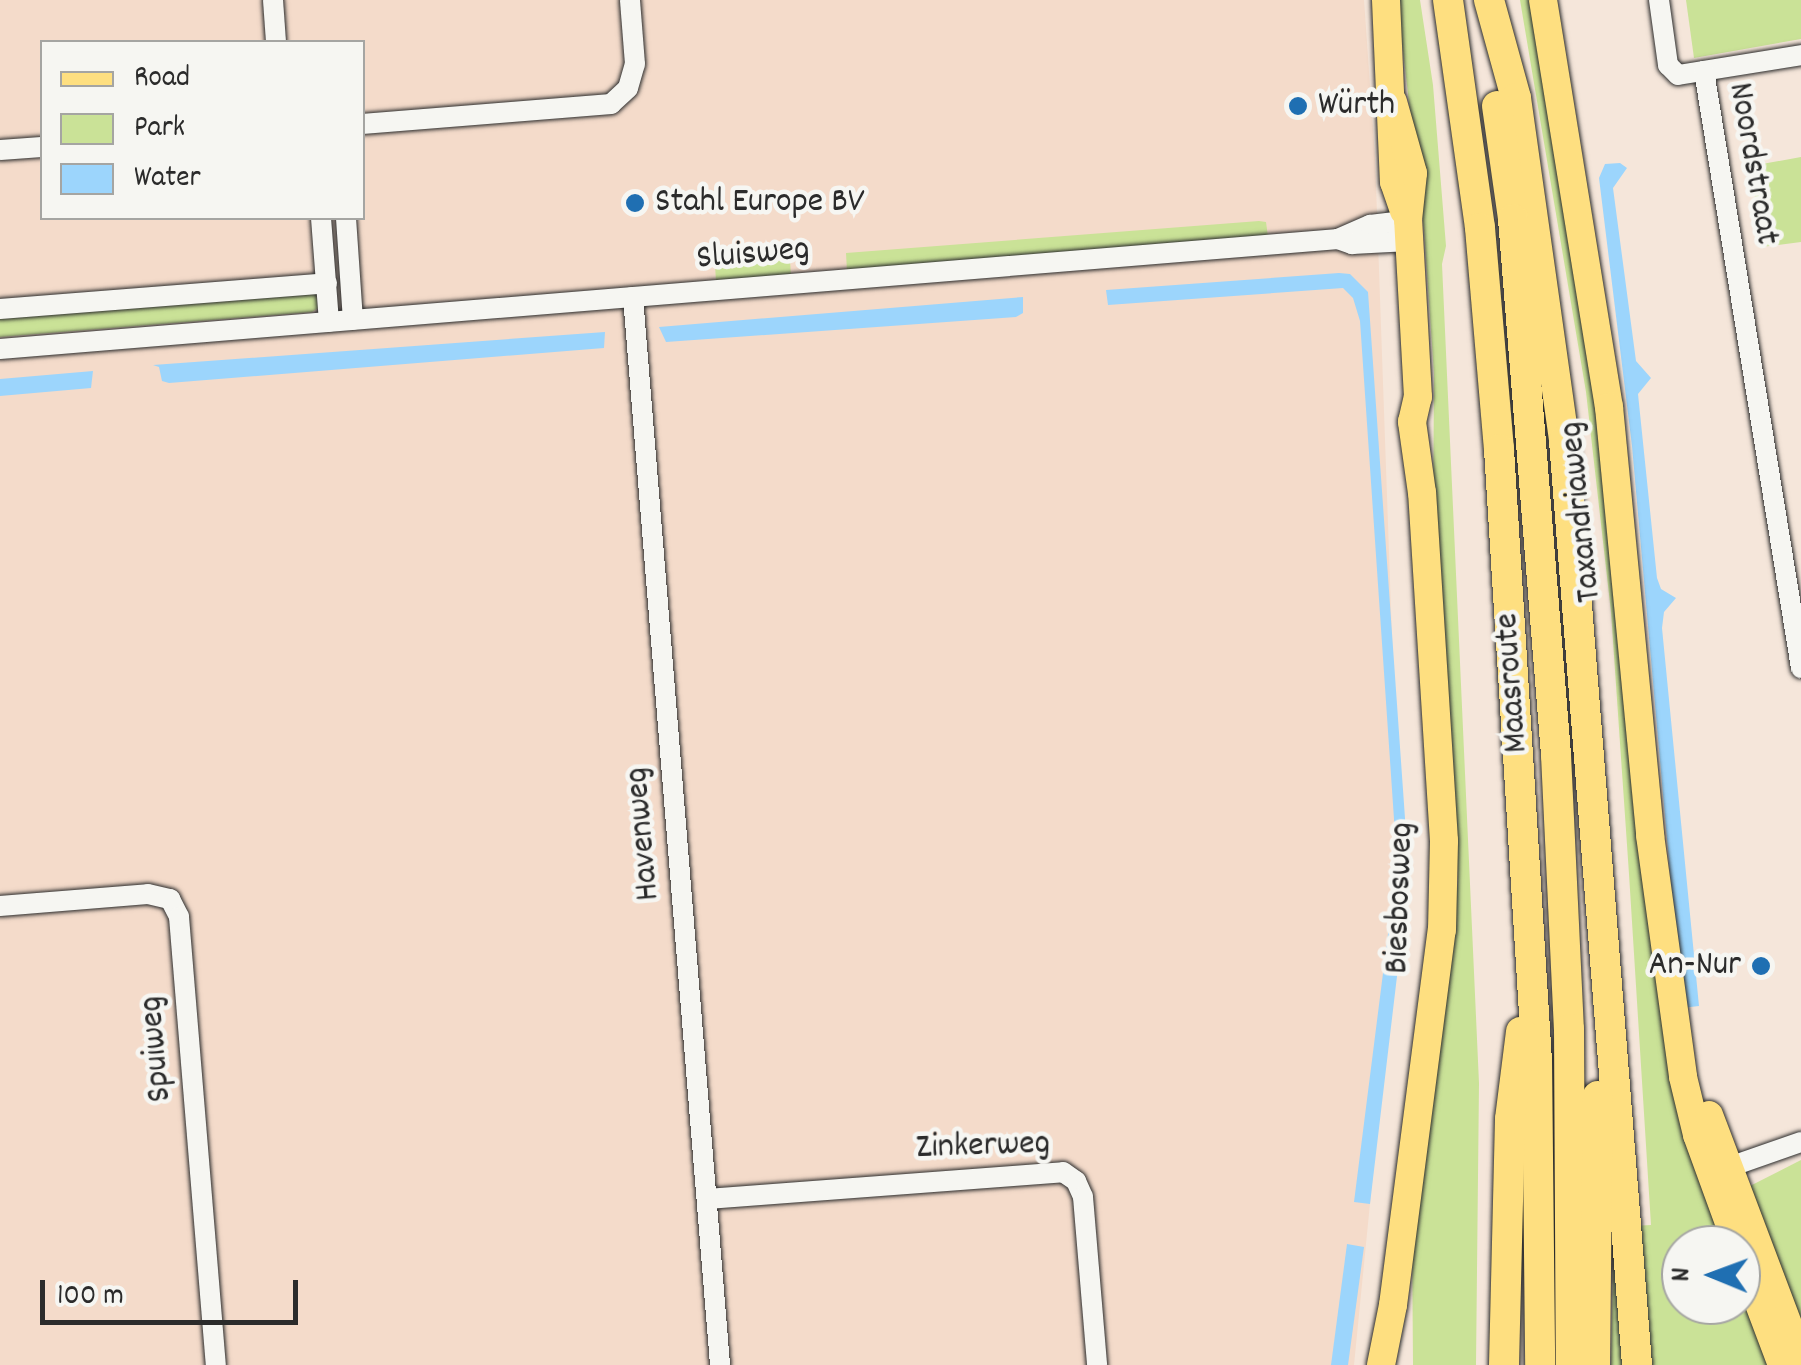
<!DOCTYPE html>
<html>
<head>
<meta charset="utf-8">
<style>
	body { margin:0 }
	#map { position:relative; width:1801px; height:1365px; overflow:hidden; background:#f5e6da; font-family:Dekko,sans-serif }
	div>[style] { position:absolute }
	[style*='--x'] { left:calc(var(--x)*1px); top:calc(var(--y)*1px); width:calc(var(--w)*1px); rotate:calc(var(--a)*1deg) }
	.built>* { inset:0; background:#f4dbca }
	.green>* { inset:0; background:#cae297 }
	.water>* { inset:0; background:#9cd5fc }
	.roads { filter:drop-shadow(0 0 2px #2b2b2b) drop-shadow(0 0 2px #2b2b2b) }
	.minor>* { height:20px; margin:-10px; padding:0 10px; transform-origin:10px; border-radius:10px; background:#f6f6f2 }
	.major>* { height:28px; margin:-14px; padding:0 14px; transform-origin:14px; border-radius:14px; background:#fedf80 }
	.highway>* { height:30px; margin:-15px; padding:0 15px; transform-origin:15px; border-radius:15px; background:#fedf80 }
	.dots>* { width:28px; height:28px; translate:-50% -50%; box-sizing:border-box; border:5px solid #f6f6f2; border-radius:50% }
	span { translate:-50% -50%; white-space:nowrap; text-align:center; line-height:1.15; -webkit-text-stroke:9px #f6f6f2; paint-order:stroke }
	.poi-label { font-size:35px; color:#2b2b2b }
	.left { translate:0 -50%; text-align:left }
	.right { translate:-100% -50%; text-align:right }
	.street-label { font-size:35px; color:#2b2b2b }
	.legend { position:absolute; left:40px; top:40px; width:325px; height:180px; box-sizing:border-box; background:#f6f6f2; border:2px solid #a5a5a2; margin:0; padding:12px 18px; list-style:none; font-size:30px; color:#2b2b2b }
	.legend li { display:flex; align-items:center; gap:20px; height:50px }
	.legend b { width:50px; border:2px solid #a5a5a2 }
	.north { position:absolute; left:1661px; top:1225px; width:100px; height:100px; box-sizing:border-box; background:#f6f6f2; border:2px solid #a5a5a2; border-radius:50%; rotate:271deg; font-size:28px; font-weight:700; line-height:40px; text-align:center; color:#2b2b2b }
	.north::after { content:''; display:block; margin:auto; width:35px; height:45px; background:#1f6fb2; clip-path:polygon(50% 0,100% 100%,50% 72%,0 100%) }
	.scale { position:absolute; left:40px; top:1280px; width:258px; height:45px; box-sizing:border-box; border:5px solid #2b2b2b; border-top:0; padding-left:12px; font-size:30px; line-height:35px; white-space:nowrap; color:#2b2b2b; -webkit-text-stroke:8px #f6f6f2; paint-order:stroke }
</style>
</head>
<body>
<div id="map">
	<div class="built">
		<div style="clip-path:polygon(evenodd,0 0,1364px 0,1375px 157px,1401px 891px,1354px 1365px,0 1365px,0 0,42px 42px,362px 42px,362px 218px,42px 218px,42px 42px)"></div>
	</div>
	<div class="green">
		<div style="clip-path:polygon(1397px 0,1420px 0,1433px 85px,1446px 246px,1442px 264px,1479px 1083px,1476px 1365px,1413px 1365px,1412px 1235px,1450px 970px,1458px 880px,1433px 531px,1434px 374px,1424px 230px)"></div>
		<div style="clip-path:polygon(1520px 0,1534px 0,1600px 415px,1636px 806px,1727px 1245px,1681px 1245px,1681px 1305px,1741px 1305px,1741px 1283px,1771px 1365px,1611px 1365px,1614px 1227px,1651px 1225px,1629px 874px,1611px 612px,1586px 392px)"></div>
		<div style="clip-path:polygon(1686px 0,1801px 0,1801px 39px,1694px 58px)"></div>
		<div style="clip-path:polygon(1801px 157px,1801px 242px,1761px 247px,1751px 166px)"></div>
		<div style="clip-path:polygon(1259px 221px,1266px 222px,1268px 237px,847px 271px,846px 253px)"></div>
		<div style="clip-path:polygon(784px 258px,790px 260px,791px 276px,716px 282px,715px 264px)"></div>
		<div style="clip-path:polygon(316px 293px,318px 308px,312px 312px,0 337px,0 316px)"></div>
		<div style="clip-path:polygon(1801px 1160px,1801px 1322px,1746px 1188px)"></div>
	</div>
	<div class="water">
		<div style="clip-path:polygon(1620px 163px,1627px 168px,1613px 188px,1636px 361px,1651px 378px,1638px 394px,1657px 578px,1661px 589px,1676px 598px,1664px 612px,1662px 628px,1699px 1006px,1682px 1008px,1632px 446px,1599px 178px,1605px 164px)"></div>
		<div style="clip-path:polygon(1339px 273px,1350px 274px,1368px 292px,1409px 875px,1370px 1204px,1354px 1202px,1397px 863px,1360px 321px,1353px 298px,1343px 288px,1108px 305px,1106px 290px)"></div>
		<div style="clip-path:polygon(1023px 297px,1023px 313px,1016px 317px,666px 342px,659px 327px)"></div>
		<div style="clip-path:polygon(605px 332px,604px 348px,169px 383px,162px 381px,159px 367px,153px 365px)"></div>
		<div style="clip-path:polygon(93px 371px,91px 388px,0 396px,0 379px)"></div>
		<div style="clip-path:polygon(1347px 1244px,1364px 1247px,1348px 1365px,1331px 1365px)"></div>
	</div>
	<div class="roads">
		<div class="minor">
			<div style="--x:273;--y:0;--w:42;--a:85.9"></div>
			<div style="--x:1659;--y:0;--w:66;--a:82.1"></div>
			<div style="--x:1668;--y:65;--w:14;--a:45"></div>
			<div style="--x:1678;--y:75;--w:125;--a:-9.2"></div>
			<div style="--x:1704;--y:71;--w:605;--a:80.77"></div>
			<div style="--x:362;--y:124;--w:250;--a:-4.6"></div>
			<div style="--x:611;--y:104;--w:23;--a:-43"></div>
			<div style="--x:628;--y:88;--w:25;--a:-74"></div>
			<div style="--x:635;--y:64;--w:64;--a:-94.5"></div>
			<div style="--x:0;--y:150;--w:42;--a:-4.1"></div>
			<div style="--x:321;--y:218;--w:104;--a:85.6"></div>
			<div style="--x:346;--y:218;--w:102;--a:86.1"></div>
			<div style="--x:1338;--y:239;--w:35;--a:-24"></div>
			<div style="--x:1370;--y:225;--w:38;--a:-7"></div>
			<div style="--x:633;--y:297;--w:1072;--a:85.34"></div>
			<div style="--x:0;--y:309;--w:328;--a:-4.5"></div>
			<div style="--x:0;--y:349;--w:1343;--a:-4.7"></div>
			<div style="--x:1338;--y:239;--w:15;--a:20"></div>
			<div style="--x:1352;--y:244;--w:57;--a:-3"></div>
			<div style="--x:0;--y:906;--w:148;--a:-4.6"></div>
			<div style="--x:148;--y:894;--w:23;--a:13"></div>
			<div style="--x:170;--y:899;--w:20;--a:63"></div>
			<div style="--x:179;--y:917;--w:450;--a:85.3"></div>
			<div style="--x:1718;--y:1171;--w:88;--a:-19.3"></div>
			<div style="--x:707;--y:1199;--w:357;--a:-4.3"></div>
			<div style="--x:1063;--y:1172;--w:16;--a:35"></div>
			<div style="--x:1076;--y:1181;--w:17;--a:66"></div>
			<div style="--x:1083;--y:1197;--w:169;--a:85.2"></div>
		</div>
		<div class="major">
			<div style="--x:1386;--y:0;--w:182;--a:87.5"></div>
			<div style="--x:1394;--y:182;--w:31;--a:71"></div>
			<div style="--x:1543;--y:0;--w:412;--a:80.8"></div>
			<div style="--x:1609;--y:407;--w:430;--a:84.5"></div>
			<div style="--x:1650;--y:835;--w:244;--a:82.2"></div>
			<div style="--x:1683;--y:1077;--w:60;--a:76.4"></div>
			<div style="--x:1697;--y:1135;--w:117;--a:70"></div>
			<div style="--x:1709;--y:1115;--w:261;--a:69.3"></div>
			<div style="--x:1741;--y:1256;--w:116;--a:69.4"></div>
			<div style="--x:1381;--y:1365;--w:61;--a:-78.7"></div>
			<div style="--x:1393;--y:1305;--w:378;--a:-82.6"></div>
			<div style="--x:1442;--y:930;--w:89;--a:-88.7"></div>
			<div style="--x:1444;--y:841;--w:349;--a:-93.6"></div>
			<div style="--x:1422;--y:493;--w:72;--a:-98"></div>
			<div style="--x:1412;--y:422;--w:26;--a:-77"></div>
			<div style="--x:1418;--y:397;--w:177;--a:-93.2"></div>
			<div style="--x:1408;--y:220;--w:47;--a:-83.9"></div>
			<div style="--x:1413;--y:173;--w:74;--a:-105.7"></div>
		</div>
		<div class="highway">
			<div style="--x:1448;--y:0;--w:230;--a:82"></div>
			<div style="--x:1480;--y:228;--w:222;--a:85.1"></div>
			<div style="--x:1499;--y:449;--w:613;--a:86.45"></div>
			<div style="--x:1537;--y:1061;--w:304;--a:89.4"></div>
			<div style="--x:1489;--y:0;--w:102;--a:74.6"></div>
			<div style="--x:1516;--y:98;--w:346;--a:82"></div>
			<div style="--x:1564;--y:441;--w:927;--a:85.48"></div>
			<div style="--x:1497;--y:106;--w:114;--a:81.9"></div>
			<div style="--x:1513;--y:219;--w:538;--a:85.41"></div>
			<div style="--x:1556;--y:755;--w:274;--a:87.3"></div>
			<div style="--x:1569;--y:1029;--w:336;--a:89.7"></div>
			<div style="--x:1504;--y:1365;--w:246;--a:-88.6"></div>
			<div style="--x:1510;--y:1119;--w:88;--a:-82.8"></div>
			<div style="--x:1595;--y:1365;--w:269;--a:-89.4"></div>
		</div>
	</div>
	<div class="dots">
		<div style="left:1298px;top:106px;background:#1f6fb2"></div>
		<div style="left:635px;top:203px;background:#1f6fb2"></div>
		<div style="left:1761px;top:966px;background:#1f6fb2"></div>
	</div>
	<div class="poi-label">
		<span class="left" style="left:1318px;top:106px">Würth</span>
		<span class="left" style="left:655px;top:203px">Stahl Europe BV</span>
		<span class="right" style="left:1741px;top:966px">An-Nur</span>
	</div>
	<div class="street-label">
		<span style="left:1752px;top:164px;rotate:80deg">Noordstraat</span>
		<span style="left:753px;top:255px;rotate:-5deg">Sluisweg</span>
		<span style="left:1582px;top:512px;rotate:-96deg">Taxandriaweg</span>
		<span style="left:1513px;top:683px;rotate:-94deg">Maasroute</span>
		<span style="left:644px;top:834px;rotate:-95deg">Havenweg</span>
		<span style="left:1401px;top:898px;rotate:-88deg">Biesbosweg</span>
		<span style="left:157px;top:1049px;rotate:-95deg">Spuiweg</span>
		<span style="left:983px;top:1147px;rotate:-2deg">Zinkerweg</span>
	</div>
	<ul class="legend">
	<li><b style="height:12px;background:#fedf80"></b>Road</li>
	<li><b style="height:28px;background:#cae297"></b>Park</li>
	<li><b style="height:28px;background:#9cd5fc"></b>Water</li>
	</ul>
	<div class="north">N</div>
	<div class="scale">100 m</div>
</div>
</body>
</html>
